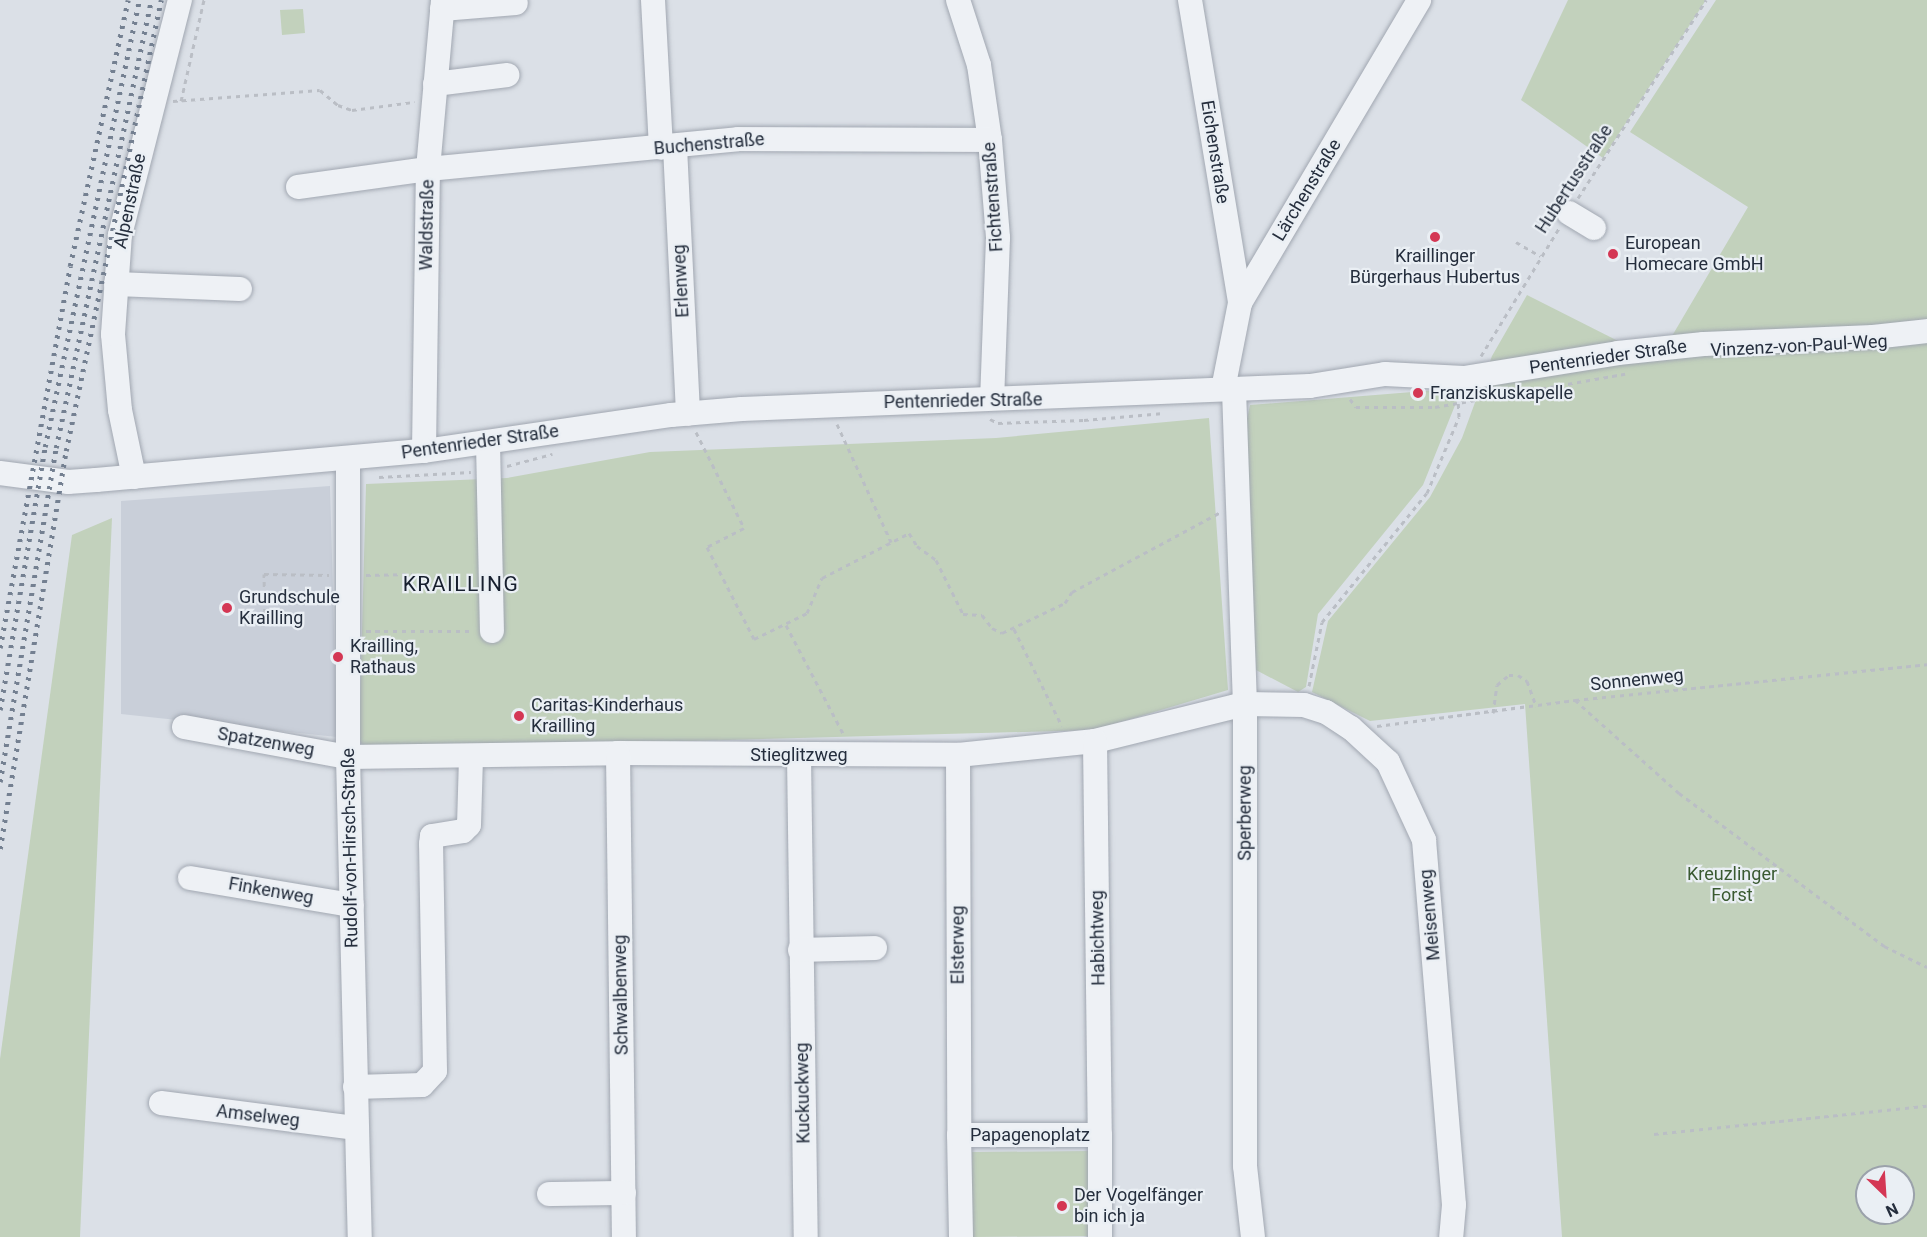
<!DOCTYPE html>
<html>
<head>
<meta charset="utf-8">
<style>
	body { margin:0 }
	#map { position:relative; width:1927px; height:1237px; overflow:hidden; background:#dbe0e7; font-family:Roboto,sans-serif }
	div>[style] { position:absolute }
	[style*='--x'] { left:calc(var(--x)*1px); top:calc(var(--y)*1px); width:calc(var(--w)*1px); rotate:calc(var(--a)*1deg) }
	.built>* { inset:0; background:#c9cfd9 }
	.green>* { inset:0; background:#c2d1bc }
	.path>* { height:3px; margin-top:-1.5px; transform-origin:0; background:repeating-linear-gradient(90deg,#babec5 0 4.5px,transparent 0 9px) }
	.roads { filter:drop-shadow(0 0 2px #a1a7b1) drop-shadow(0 0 2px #a1a7b1) }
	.minor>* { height:24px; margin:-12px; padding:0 12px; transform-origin:12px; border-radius:12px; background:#eef1f5 }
	.rail>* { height:4.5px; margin-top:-2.25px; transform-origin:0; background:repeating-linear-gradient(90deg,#748091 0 3px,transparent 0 9px) }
	.dots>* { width:16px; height:16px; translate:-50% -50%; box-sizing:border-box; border:3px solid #eaeff4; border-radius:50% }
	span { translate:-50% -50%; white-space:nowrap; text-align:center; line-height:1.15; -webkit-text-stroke:4.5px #eaeff4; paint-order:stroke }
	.street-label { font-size:18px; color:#252e3d }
	.poi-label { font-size:18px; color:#252e3d }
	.left { translate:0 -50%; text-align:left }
	.park-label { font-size:18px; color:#3a5a31 }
	.quarter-label { font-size:21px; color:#171f2e; letter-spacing:1.5px }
	.north { position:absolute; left:1855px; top:1165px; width:60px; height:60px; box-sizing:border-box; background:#eaeff4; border:2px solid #9ba2ab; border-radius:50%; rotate:155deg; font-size:16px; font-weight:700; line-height:24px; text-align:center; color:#252e3d }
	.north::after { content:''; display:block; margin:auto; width:21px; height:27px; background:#d43754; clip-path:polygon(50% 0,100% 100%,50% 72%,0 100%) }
</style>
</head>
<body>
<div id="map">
	<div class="built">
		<div style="clip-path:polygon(330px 486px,337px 737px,121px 714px,121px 501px)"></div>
	</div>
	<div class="green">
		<div style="clip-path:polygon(1568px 0,1706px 0,1603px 158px,1521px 100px)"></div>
		<div style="clip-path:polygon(evenodd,1716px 0,1927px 0,1927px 1237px,1562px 1237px,1525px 704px,1370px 721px,1312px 692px,1328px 621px,1430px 497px,1462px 438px,1492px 356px,1527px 295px,1626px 345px,1672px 336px,1748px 207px,1630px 132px,1716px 0,1867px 1177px,1903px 1177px,1903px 1213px,1867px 1213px,1867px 1177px)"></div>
		<div style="clip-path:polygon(303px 9px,305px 33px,282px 35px,280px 10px)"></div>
		<div style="clip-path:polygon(1462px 388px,1423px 485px,1318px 614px,1306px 687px,1298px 692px,1256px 670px,1244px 433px,1250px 405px)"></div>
		<div style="clip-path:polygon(1209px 418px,1228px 690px,1094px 730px,366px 750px,359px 740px,366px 484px,507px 478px,650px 452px,996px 438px)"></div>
		<div style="clip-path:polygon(112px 518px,80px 1237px,0 1237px,0 1059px,72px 535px)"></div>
		<div style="clip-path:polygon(1094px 1151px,1094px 1236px,972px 1237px,972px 1152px)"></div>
	</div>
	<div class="path">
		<div style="--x:173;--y:101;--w:147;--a:-4.3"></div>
		<div style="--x:320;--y:90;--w:23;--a:40"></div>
		<div style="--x:338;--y:105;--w:15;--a:20"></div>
		<div style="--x:352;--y:110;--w:63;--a:-7.4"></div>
		<div style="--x:181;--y:101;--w:104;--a:-77.2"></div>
		<div style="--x:1578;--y:198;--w:236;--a:-57.1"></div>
		<div style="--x:1516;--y:242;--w:28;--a:30"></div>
		<div style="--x:1481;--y:356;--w:150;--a:-58.6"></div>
		<div style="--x:1350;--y:399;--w:10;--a:53"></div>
		<div style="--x:1356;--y:407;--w:79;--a:0"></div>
		<div style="--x:1435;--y:407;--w:193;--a:-9.9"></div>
		<div style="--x:990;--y:419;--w:9;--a:27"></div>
		<div style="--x:998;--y:423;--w:86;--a:-2"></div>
		<div style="--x:1084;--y:420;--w:80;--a:-5"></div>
		<div style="--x:837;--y:424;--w:130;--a:65.4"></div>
		<div style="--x:696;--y:432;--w:107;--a:63.4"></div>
		<div style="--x:744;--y:528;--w:42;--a:152.8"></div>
		<div style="--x:707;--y:547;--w:103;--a:62.9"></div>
		<div style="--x:754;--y:639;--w:59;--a:-26.1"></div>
		<div style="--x:807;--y:613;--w:38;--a:-67"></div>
		<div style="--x:822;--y:578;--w:98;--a:-27.3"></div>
		<div style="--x:909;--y:533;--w:15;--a:58"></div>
		<div style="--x:917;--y:546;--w:24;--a:36"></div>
		<div style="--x:936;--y:560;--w:60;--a:63.4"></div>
		<div style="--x:963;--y:614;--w:19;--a:3"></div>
		<div style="--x:982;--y:615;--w:16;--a:52"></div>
		<div style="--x:992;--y:628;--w:11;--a:27"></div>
		<div style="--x:1002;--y:633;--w:70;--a:-25.5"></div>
		<div style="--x:1065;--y:603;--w:13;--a:-58"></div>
		<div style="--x:1072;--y:592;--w:167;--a:-28.3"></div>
		<div style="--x:507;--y:466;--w:47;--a:-14.9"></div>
		<div style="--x:379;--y:477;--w:92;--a:-3.1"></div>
		<div style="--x:366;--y:575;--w:46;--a:-1.2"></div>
		<div style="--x:265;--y:622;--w:48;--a:-91.2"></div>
		<div style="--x:264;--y:574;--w:65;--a:0.9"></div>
		<div style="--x:786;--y:625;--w:124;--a:62.2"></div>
		<div style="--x:1014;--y:629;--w:108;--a:63.7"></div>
		<div style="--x:366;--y:631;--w:107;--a:0"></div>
		<div style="--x:1309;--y:686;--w:65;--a:-78.5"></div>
		<div style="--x:1322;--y:622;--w:166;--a:-50.9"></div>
		<div style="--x:1427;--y:493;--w:82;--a:-67.2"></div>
		<div style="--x:1459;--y:417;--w:21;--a:-93"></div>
		<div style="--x:1575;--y:700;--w:140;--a:41.8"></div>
		<div style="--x:1679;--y:793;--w:256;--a:36.7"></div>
		<div style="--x:1884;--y:946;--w:48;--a:26"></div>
		<div style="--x:1493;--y:713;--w:28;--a:-82"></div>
		<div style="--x:1497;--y:685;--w:16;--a:-40"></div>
		<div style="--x:1509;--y:675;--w:9;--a:0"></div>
		<div style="--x:1518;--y:675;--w:11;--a:34"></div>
		<div style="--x:1527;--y:681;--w:27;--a:70"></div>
		<div style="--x:1377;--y:726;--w:200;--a:-7.5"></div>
		<div style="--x:1575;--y:700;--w:354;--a:-5.8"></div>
		<div style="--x:1654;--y:1134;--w:274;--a:-5.9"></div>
	</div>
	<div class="roads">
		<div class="minor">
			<div style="--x:653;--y:0;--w:148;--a:86.9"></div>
			<div style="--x:958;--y:0;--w:68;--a:72.1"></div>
			<div style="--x:979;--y:65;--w:76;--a:81.7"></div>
			<div style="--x:990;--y:140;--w:98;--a:85.3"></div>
			<div style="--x:998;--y:238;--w:160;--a:92.1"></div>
			<div style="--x:1190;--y:0;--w:307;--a:80.6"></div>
			<div style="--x:442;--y:9;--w:74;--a:-4.6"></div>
			<div style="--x:435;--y:84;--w:73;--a:-7.1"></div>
			<div style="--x:675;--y:147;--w:267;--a:87.2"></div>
			<div style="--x:298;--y:187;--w:131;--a:-7.9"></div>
			<div style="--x:428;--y:169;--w:311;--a:-5.5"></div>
			<div style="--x:738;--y:139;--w:252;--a:0.2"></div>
			<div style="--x:1569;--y:213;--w:29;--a:31"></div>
			<div style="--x:116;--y:284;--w:124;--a:2.3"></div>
			<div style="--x:1223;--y:389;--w:88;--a:-78.8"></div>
			<div style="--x:1240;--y:303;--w:352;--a:-59.4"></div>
			<div style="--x:1234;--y:390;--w:314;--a:88"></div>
			<div style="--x:1245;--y:704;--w:462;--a:90"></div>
			<div style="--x:1245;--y:1166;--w:71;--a:83.6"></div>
			<div style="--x:488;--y:443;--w:188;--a:88.8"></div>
			<div style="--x:424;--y:451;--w:282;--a:-89.2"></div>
			<div style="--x:428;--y:169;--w:170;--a:-84.9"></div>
			<div style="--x:348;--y:458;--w:299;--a:90"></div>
			<div style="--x:348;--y:757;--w:480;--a:88.6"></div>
			<div style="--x:0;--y:473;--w:69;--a:7.5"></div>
			<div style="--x:68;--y:482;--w:28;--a:-4"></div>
			<div style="--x:96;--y:480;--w:329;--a:-5.1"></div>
			<div style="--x:424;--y:451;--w:250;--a:-8.3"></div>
			<div style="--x:671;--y:415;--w:71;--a:-4.8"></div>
			<div style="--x:742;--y:409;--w:568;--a:-2.32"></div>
			<div style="--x:1310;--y:386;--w:76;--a:-9.1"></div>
			<div style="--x:1385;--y:374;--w:79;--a:2.9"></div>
			<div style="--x:1464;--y:378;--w:156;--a:-9.2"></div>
			<div style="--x:1618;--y:353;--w:86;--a:-6"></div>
			<div style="--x:1704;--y:344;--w:169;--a:-2.4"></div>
			<div style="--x:1873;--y:337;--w:54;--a:-6.3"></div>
			<div style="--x:134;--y:477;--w:68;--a:-101.8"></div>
			<div style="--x:120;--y:410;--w:76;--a:-95.3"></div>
			<div style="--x:113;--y:334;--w:99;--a:-86"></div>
			<div style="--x:120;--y:235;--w:243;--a:-75.7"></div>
			<div style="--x:184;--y:727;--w:167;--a:10.4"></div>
			<div style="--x:348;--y:757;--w:270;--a:-0.8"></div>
			<div style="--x:618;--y:753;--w:340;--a:0.3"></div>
			<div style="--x:958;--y:755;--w:138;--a:-5.8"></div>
			<div style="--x:1095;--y:741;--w:154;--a:-13.9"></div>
			<div style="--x:1245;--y:704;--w:59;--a:1"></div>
			<div style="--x:1304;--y:705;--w:23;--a:18"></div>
			<div style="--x:1326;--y:712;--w:30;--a:33"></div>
			<div style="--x:1351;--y:728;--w:50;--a:42.6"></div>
			<div style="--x:1388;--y:762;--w:86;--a:65.2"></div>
			<div style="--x:1424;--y:840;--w:366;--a:85.3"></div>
			<div style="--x:1454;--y:1205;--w:32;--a:95"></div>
			<div style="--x:1095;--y:741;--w:394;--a:89.3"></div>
			<div style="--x:618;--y:753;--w:484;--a:89.3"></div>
			<div style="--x:958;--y:755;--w:380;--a:89.8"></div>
			<div style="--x:799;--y:756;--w:481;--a:89.2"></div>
			<div style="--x:190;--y:878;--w:164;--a:9.5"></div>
			<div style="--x:800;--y:950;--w:75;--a:-1.5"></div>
			<div style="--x:355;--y:1087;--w:67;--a:-1.7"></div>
			<div style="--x:422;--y:1085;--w:19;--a:-47"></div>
			<div style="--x:435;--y:1071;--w:227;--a:-91"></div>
			<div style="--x:431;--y:844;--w:8;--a:-83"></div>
			<div style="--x:432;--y:836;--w:31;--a:-9"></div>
			<div style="--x:463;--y:831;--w:8;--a:-45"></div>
			<div style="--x:469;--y:825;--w:69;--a:-88.3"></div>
			<div style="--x:161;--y:1103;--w:197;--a:7.3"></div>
			<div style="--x:549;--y:1194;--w:75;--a:-0.8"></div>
			<div style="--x:961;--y:1237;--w:102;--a:-91.1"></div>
			<div style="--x:959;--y:1135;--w:141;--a:0"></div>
			<div style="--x:1100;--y:1135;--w:102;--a:90"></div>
		</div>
	</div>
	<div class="rail">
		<div style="--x:0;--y:648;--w:388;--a:-79.6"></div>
		<div style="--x:70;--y:266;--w:272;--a:-77.7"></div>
		<div style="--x:0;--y:710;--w:267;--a:-80.3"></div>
		<div style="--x:45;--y:447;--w:457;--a:-78.1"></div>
		<div style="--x:0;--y:782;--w:339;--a:-80.5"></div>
		<div style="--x:56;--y:448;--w:458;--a:-78"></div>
		<div style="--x:0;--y:849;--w:403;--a:-80.6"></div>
		<div style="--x:66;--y:451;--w:461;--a:-78.1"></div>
	</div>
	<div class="dots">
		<div style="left:1435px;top:237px;background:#d43754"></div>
		<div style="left:1613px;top:254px;background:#d43754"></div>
		<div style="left:1418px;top:393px;background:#d43754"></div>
		<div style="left:227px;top:608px;background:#d43754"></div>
		<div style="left:338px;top:657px;background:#d43754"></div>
		<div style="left:519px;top:716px;background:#d43754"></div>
		<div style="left:1062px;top:1206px;background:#d43754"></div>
	</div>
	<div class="street-label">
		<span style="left:709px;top:144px;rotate:-5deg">Buchenstraße</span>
		<span style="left:1215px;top:152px;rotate:81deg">Eichenstraße</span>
		<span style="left:1574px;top:179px;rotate:-57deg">Hubertusstraße</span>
		<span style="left:1307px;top:190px;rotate:-59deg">Lärchenstraße</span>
		<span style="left:993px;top:197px;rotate:-94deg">Fichtenstraße</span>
		<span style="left:130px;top:201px;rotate:-78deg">Alpenstraße</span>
		<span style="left:427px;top:225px;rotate:-89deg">Waldstraße</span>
		<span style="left:681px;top:281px;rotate:-93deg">Erlenweg</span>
		<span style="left:1799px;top:346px;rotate:-3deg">Vinzenz-von-Paul-Weg</span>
		<span style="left:1608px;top:357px;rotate:-8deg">Pentenrieder Straße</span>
		<span style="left:963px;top:401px;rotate:-1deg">Pentenrieder Straße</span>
		<span style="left:480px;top:442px;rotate:-8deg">Pentenrieder Straße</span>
		<span style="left:1637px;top:680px;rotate:-6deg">Sonnenweg</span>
		<span style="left:266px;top:742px;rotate:10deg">Spatzenweg</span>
		<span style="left:799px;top:755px">Stieglitzweg</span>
		<span style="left:1245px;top:813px;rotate:-90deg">Sperberweg</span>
		<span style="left:350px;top:848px;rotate:-91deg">Rudolf-von-Hirsch-Straße</span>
		<span style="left:271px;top:891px;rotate:10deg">Finkenweg</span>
		<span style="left:1430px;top:915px;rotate:-95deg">Meisenweg</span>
		<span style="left:1098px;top:938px;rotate:-91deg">Habichtweg</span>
		<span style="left:958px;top:945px;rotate:-90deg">Elsterweg</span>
		<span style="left:621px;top:995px;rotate:-91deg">Schwalbenweg</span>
		<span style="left:803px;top:1093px;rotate:-91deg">Kuckuckweg</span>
		<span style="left:258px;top:1116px;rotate:7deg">Amselweg</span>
		<span style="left:1030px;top:1135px">Papagenoplatz</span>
	</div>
	<div class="poi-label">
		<span class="left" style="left:1625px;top:254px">European<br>Homecare GmbH</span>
		<span style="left:1435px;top:267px">Kraillinger<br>Bürgerhaus Hubertus</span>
		<span class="left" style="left:1430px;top:393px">Franziskuskapelle</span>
		<span class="left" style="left:239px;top:608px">Grundschule<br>Krailling</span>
		<span class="left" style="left:350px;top:657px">Krailling,<br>Rathaus</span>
		<span class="left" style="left:531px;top:716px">Caritas-Kinderhaus<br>Krailling</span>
		<span class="left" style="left:1074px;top:1206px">Der Vogelfänger<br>bin ich ja</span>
	</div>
	<div class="park-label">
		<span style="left:1732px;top:885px">Kreuzlinger<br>Forst</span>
	</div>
	<div class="quarter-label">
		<span style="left:461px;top:584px">KRAILLING</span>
	</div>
	<div class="north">N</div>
</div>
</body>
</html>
